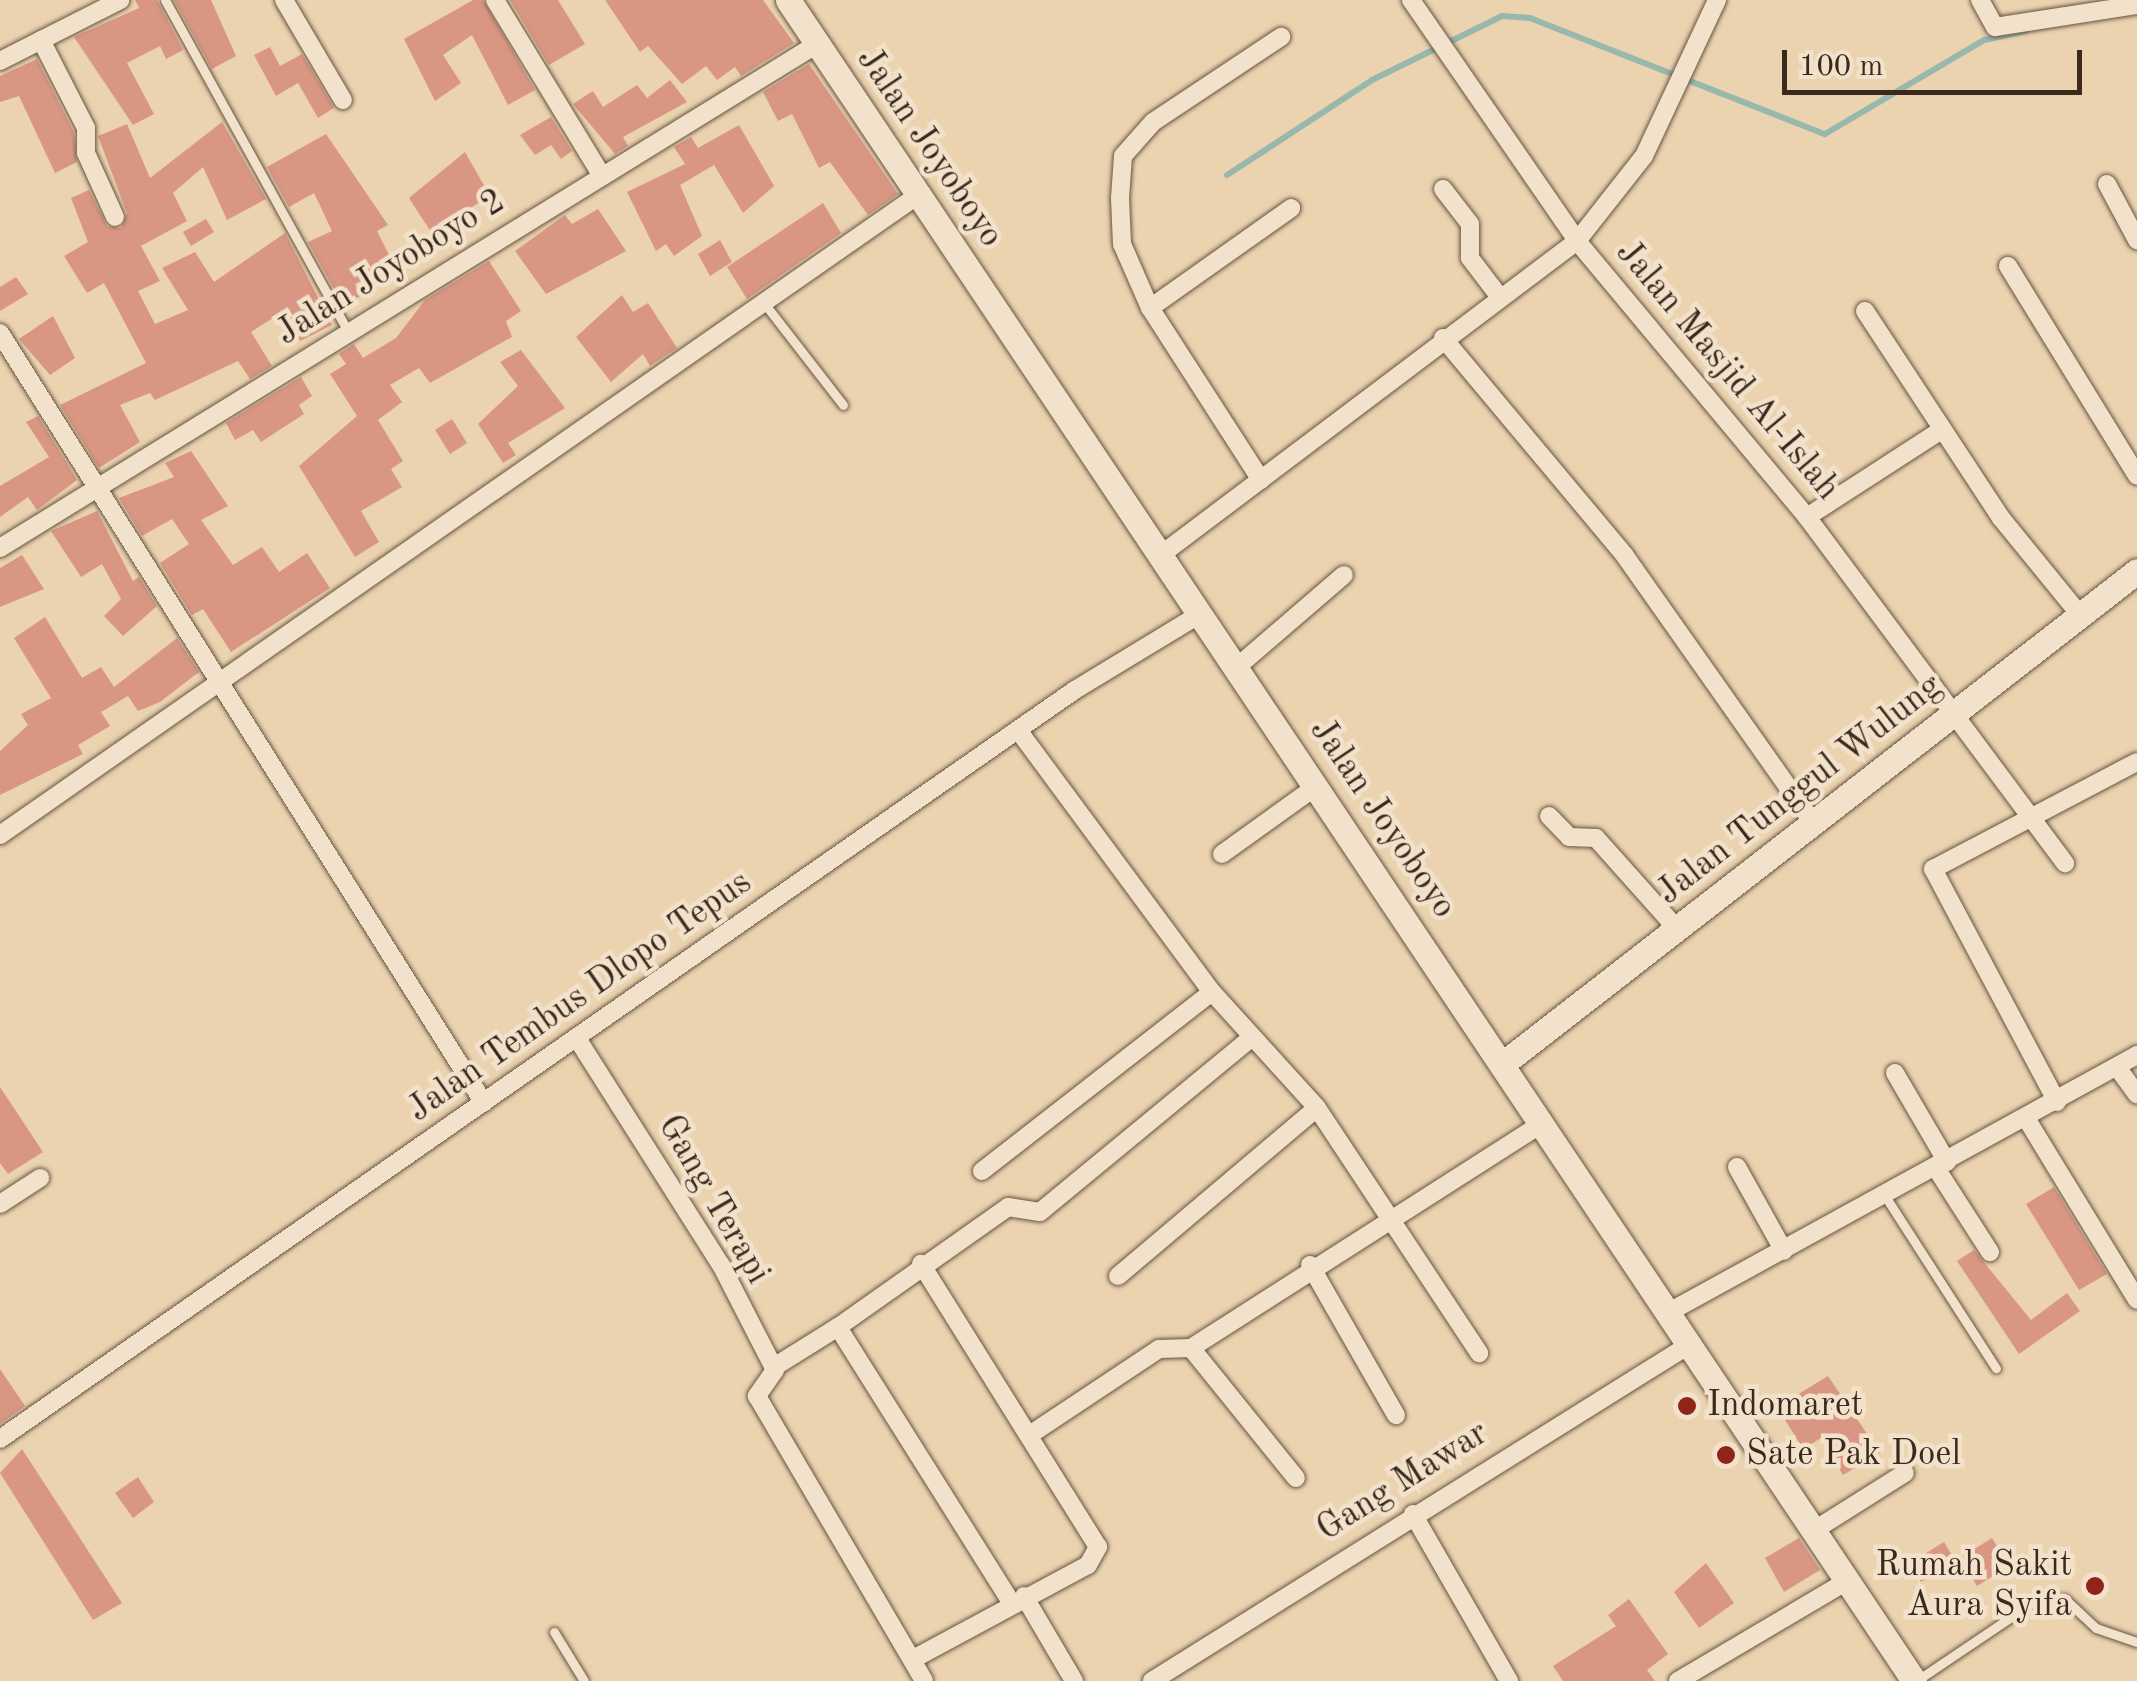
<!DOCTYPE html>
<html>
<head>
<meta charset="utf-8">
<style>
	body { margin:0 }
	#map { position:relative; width:2137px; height:1681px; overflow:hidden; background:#ebd3af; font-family:"Old Standard TT",serif }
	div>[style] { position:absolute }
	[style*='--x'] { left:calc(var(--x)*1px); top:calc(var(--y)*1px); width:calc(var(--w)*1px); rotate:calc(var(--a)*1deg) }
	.stream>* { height:6px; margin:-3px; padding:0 3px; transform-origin:3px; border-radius:3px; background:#98b7ad }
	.building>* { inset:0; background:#d99783 }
	.roads { filter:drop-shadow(0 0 2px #675442) drop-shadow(0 0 2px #675442) }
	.service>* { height:9px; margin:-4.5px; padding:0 4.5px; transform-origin:4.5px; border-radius:4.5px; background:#f2e2cb }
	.minor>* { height:18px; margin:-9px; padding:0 9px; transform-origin:9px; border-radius:9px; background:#f2e2cb }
	.secondary>* { height:25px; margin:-12.5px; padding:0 12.5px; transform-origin:12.5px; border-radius:12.5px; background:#f2e2cb }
	.dots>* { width:28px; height:28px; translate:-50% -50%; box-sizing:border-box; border:5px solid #f2e2cb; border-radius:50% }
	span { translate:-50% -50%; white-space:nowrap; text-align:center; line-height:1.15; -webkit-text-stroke:9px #f2e2cb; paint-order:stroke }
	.street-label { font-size:35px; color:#3b291e }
	.poi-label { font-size:35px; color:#3b291e }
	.left { translate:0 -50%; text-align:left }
	.right { translate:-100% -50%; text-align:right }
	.scale { position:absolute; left:1782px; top:50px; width:300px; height:45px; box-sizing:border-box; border:5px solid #3b291e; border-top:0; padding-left:12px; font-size:30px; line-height:35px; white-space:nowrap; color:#3b291e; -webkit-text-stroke:8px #f2e2cb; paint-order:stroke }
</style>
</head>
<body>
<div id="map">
	<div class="stream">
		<div style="--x:1227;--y:175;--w:173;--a:-33.2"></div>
		<div style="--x:1372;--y:80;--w:145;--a:-26.2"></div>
		<div style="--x:1502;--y:16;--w:28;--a:4"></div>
		<div style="--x:1530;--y:18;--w:317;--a:21.5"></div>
		<div style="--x:1825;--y:134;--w:185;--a:-30.6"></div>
		<div style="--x:1984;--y:40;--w:43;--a:-12.1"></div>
	</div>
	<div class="building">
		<div style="clip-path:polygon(135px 0,157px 0,183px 50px,166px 59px,160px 46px,127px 63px,154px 114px,133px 125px,74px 37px,139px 8px)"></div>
		<div style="clip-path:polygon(174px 0,211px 0,236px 56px,212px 69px)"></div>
		<div style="clip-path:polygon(473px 0,483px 0,535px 90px,508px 105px,472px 35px,443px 55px,461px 83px,435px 101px,404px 39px)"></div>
		<div style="clip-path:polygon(510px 0,558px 0,585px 44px,549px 65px)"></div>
		<div style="clip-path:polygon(605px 0,763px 0,794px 43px,741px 76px,735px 67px,717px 80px,706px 66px,682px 84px,648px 46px,640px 52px)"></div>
		<div style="clip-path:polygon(270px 47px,280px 66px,302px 54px,334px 108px,318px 118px,298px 83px,276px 96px,254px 55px)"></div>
		<div style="clip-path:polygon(37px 59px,74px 132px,77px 162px,55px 173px,19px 96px,0 102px,0 76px)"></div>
		<div style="clip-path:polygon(809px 64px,898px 194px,868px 215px,830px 162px,819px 168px,792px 114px,778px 121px,763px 92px)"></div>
		<div style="clip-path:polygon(670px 80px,687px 102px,623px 137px,628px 146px,615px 154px,573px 104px,593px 91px,603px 107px,637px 85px,647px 98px)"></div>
		<div style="clip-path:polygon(551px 117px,572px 151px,561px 159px,551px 145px,535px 155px,520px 135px)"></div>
		<div style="clip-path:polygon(222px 122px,266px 199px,227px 220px,203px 167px,173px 193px,187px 221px,141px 246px,160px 281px,138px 291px,155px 324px,188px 310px,162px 268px,195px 252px,214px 282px,285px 233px,332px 325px,300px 341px,284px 311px,251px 332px,272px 366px,250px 379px,238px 361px,155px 400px,150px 393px,120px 405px,140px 442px,99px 468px,60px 405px,146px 363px,104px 283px,87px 293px,64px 256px,88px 242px,71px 198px,89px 190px,107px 226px,121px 228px,127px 213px,98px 136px,127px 124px,150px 178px)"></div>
		<div style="clip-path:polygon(739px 125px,774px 186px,743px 213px,714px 165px,680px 185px,702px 236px,674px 256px,666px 244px,656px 251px,627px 192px,685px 164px,674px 147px,691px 137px,698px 148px)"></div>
		<div style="clip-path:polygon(326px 134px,388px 225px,377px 231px,394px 265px,355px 284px,361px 296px,343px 305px,308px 242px,332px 231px,314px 193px,289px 207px,267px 167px)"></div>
		<div style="clip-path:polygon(465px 152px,490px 196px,431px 232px,409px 198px)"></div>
		<div style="clip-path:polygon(823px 203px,841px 233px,747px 299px,727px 267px)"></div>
		<div style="clip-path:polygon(598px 209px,626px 251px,546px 294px,515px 251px,565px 215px,572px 224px)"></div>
		<div style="clip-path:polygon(206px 219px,214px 232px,191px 246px,183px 232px)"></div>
		<div style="clip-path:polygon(720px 240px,732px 262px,710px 276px,698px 254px)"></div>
		<div style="clip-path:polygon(489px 261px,521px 311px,506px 321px,512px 337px,430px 383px,419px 368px,390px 385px,402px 402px,378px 420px,403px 461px,391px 469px,402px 487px,361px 511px,379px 542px,355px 557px,299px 466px,357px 416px,330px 374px,346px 364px,339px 354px,354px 344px,363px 358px,396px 338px,425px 300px)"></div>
		<div style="clip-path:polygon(16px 277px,28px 294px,0 311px,0 287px)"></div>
		<div style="clip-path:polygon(622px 295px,633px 312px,648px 303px,677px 348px,650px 366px,643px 354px,611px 382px,576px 337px)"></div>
		<div style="clip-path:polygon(53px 316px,75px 358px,50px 375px,19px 339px)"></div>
		<div style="clip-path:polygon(521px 350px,565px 408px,508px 443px,516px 455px,503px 463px,478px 424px,518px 386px,500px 362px)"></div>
		<div style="clip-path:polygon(301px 377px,312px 396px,299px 405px,304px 414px,261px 442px,253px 430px,235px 440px,226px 423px)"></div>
		<div style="clip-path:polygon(38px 416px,77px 480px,37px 510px,28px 497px,0 517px,0 486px,49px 457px,26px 422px)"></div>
		<div style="clip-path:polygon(452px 419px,467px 443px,450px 454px,435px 430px)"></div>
		<div style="clip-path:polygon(191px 451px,228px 506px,201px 520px,233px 565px,262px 547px,279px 572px,307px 553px,330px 588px,231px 652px,203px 609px,192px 615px,160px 563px,189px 544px,172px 519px,142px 536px,119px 498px,174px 477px,165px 463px)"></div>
		<div style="clip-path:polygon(97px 511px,133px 581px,139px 577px,157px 606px,123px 636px,104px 616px,121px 599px,102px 564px,81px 577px,51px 531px)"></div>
		<div style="clip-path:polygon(22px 555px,44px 589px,0 607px,0 568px)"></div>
		<div style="clip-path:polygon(45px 617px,82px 678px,101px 667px,114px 687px,177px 638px,199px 672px,160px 702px,138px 711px,128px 696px,101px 712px,110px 726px,78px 745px,83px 754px,0 795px,0 751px,28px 725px,21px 714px,51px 698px,14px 638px)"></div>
		<div style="clip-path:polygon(0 1087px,43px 1152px,8px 1174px,0 1163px)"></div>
		<div style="clip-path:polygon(2054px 1187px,2107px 1274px,2079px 1290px,2026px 1204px)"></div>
		<div style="clip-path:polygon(1974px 1250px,2031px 1320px,2067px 1293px,2080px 1311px,2019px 1354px,1957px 1261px)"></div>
		<div style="clip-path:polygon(0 1369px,25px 1406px,0 1424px)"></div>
		<div style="clip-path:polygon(1828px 1376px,1880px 1453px,1843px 1475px,1821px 1438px,1803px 1449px,1777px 1407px)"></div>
		<div style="clip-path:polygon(22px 1449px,122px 1603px,93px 1620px,0 1473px)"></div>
		<div style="clip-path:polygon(138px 1477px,154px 1502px,133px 1518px,115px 1493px)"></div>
		<div style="clip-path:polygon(1799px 1538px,1820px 1570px,1784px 1592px,1765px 1558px)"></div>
		<div style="clip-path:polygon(1992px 1538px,2009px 1566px,1977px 1586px,1960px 1558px)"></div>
		<div style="clip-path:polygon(1944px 1542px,1956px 1562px,1921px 1582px,1910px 1563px)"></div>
		<div style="clip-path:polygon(1706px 1563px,1734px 1603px,1699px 1628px,1674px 1592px)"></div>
		<div style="clip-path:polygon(1629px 1599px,1668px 1654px,1647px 1670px,1655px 1681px,1563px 1681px,1553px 1666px,1616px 1626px,1608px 1615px)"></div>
	</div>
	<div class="roads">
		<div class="service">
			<div style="--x:165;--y:0;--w:380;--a:61.1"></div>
			<div style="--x:764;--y:303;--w:129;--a:52.2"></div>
			<div style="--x:1885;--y:1196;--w:205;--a:57.2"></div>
			<div style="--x:554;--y:1632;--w:57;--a:58.5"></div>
			<div style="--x:1919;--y:1679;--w:145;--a:-34"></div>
			<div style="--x:2039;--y:1598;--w:26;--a:2"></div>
			<div style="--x:2065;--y:1599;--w:42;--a:43.1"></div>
			<div style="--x:2096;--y:1628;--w:43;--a:18.9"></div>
		</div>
		<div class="minor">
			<div style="--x:284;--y:0;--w:116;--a:59.5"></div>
			<div style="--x:495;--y:0;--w:206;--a:58.7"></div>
			<div style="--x:1411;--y:0;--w:293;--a:55.4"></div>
			<div style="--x:1577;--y:241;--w:108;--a:-51.8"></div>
			<div style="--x:1644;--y:156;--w:172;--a:-64.9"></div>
			<div style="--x:1980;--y:0;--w:31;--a:61"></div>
			<div style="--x:1995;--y:27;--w:144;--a:-8.8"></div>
			<div style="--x:41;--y:40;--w:99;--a:62.9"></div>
			<div style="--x:86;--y:128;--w:25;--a:90"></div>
			<div style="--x:86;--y:153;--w:70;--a:65.6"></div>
			<div style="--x:0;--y:61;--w:135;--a:-26.9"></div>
			<div style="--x:2107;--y:184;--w:64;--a:61.8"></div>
			<div style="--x:1443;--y:189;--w:44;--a:52.4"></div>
			<div style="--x:1470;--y:224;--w:34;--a:90"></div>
			<div style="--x:1470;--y:258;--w:48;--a:52.7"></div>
			<div style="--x:2008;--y:266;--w:246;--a:58.4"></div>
			<div style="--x:1150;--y:308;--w:173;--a:-35.3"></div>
			<div style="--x:1865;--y:311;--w:248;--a:56.7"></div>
			<div style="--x:2001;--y:518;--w:125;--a:50.8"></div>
			<div style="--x:0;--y:333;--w:909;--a:57.85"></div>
			<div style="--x:1443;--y:338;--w:284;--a:50.1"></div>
			<div style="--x:1625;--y:556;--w:328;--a:54.8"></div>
			<div style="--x:1261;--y:480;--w:205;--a:-122.8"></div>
			<div style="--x:1150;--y:308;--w:70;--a:-113.6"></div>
			<div style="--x:1122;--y:244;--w:46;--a:-92.5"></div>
			<div style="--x:1120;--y:198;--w:42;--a:-85.9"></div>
			<div style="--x:1123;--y:156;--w:45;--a:-48.6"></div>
			<div style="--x:1153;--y:122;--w:154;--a:-33.6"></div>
			<div style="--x:1807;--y:517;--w:158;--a:-32.9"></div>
			<div style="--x:0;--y:548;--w:960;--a:-31.67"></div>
			<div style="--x:1162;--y:554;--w:520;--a:-37.02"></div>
			<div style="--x:1577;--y:241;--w:359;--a:50.2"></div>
			<div style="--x:1807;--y:517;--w:432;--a:53.3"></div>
			<div style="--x:1237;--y:667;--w:141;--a:-40.7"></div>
			<div style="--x:1018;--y:730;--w:326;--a:53.5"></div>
			<div style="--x:1212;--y:992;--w:156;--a:47.8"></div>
			<div style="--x:1317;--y:1108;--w:294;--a:56.5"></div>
			<div style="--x:1549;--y:816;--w:29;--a:46"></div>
			<div style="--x:1569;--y:837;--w:27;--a:2"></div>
			<div style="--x:1596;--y:838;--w:122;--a:48.3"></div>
			<div style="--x:0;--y:835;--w:1119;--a:-34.88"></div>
			<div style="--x:1222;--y:854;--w:118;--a:-35.7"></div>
			<div style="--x:578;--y:1040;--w:267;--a:57.6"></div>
			<div style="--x:721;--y:1265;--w:118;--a:62.8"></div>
			<div style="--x:775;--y:1370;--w:32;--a:125"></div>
			<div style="--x:757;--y:1396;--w:330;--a:59.6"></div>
			<div style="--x:2117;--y:1067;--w:34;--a:54"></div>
			<div style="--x:1895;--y:1073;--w:103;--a:59.7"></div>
			<div style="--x:2057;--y:1102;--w:264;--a:-118"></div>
			<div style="--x:1933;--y:869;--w:230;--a:-27.7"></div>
			<div style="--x:2026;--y:1118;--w:213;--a:58.6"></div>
			<div style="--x:1737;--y:1167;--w:96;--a:60.8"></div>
			<div style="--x:1936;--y:1168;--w:100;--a:57.3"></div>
			<div style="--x:982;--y:1171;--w:291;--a:-37.9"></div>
			<div style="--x:0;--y:1204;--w:48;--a:-33"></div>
			<div style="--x:1310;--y:1265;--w:173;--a:60.2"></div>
			<div style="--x:1118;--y:1276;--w:260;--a:-40.2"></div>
			<div style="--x:1671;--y:1311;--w:532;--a:-28.78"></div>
			<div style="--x:1191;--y:1348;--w:167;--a:51.1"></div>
			<div style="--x:774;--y:1367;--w:75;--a:-32"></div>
			<div style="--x:1031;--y:1434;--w:154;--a:-33.6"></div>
			<div style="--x:1159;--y:1349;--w:32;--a:-2"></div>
			<div style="--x:1191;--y:1348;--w:419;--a:-32.6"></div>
			<div style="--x:0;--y:1439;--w:1310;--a:-34.87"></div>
			<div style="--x:1075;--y:690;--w:146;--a:-31.3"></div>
			<div style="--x:1413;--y:1514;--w:193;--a:60.1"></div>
			<div style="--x:1816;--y:1529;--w:105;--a:-32.2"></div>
			<div style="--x:1024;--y:1596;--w:99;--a:59.5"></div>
			<div style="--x:1011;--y:1602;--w:325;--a:-122.2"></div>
			<div style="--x:838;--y:1327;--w:208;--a:-35.2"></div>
			<div style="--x:1008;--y:1207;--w:32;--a:9"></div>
			<div style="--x:1040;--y:1212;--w:273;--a:-39.5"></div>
			<div style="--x:915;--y:1658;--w:196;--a:-28.3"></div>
			<div style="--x:1088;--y:1565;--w:21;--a:-61"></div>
			<div style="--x:1098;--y:1547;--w:334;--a:-122"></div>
			<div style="--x:1152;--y:1681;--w:637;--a:-32.04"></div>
			<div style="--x:1678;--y:1681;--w:196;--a:-30.6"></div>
		</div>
		<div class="secondary">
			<div style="--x:788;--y:0;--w:2023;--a:56.18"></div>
			<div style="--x:1505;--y:1062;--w:800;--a:-37.84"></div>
		</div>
	</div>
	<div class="dots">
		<div style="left:1687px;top:1406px;background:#8f2418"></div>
		<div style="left:1726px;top:1455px;background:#8f2418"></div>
		<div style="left:2095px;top:1586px;background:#8f2418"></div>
	</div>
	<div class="street-label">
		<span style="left:929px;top:148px;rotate:56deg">Jalan Joyoboyo</span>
		<span style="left:391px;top:268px;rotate:-32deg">Jalan Joyoboyo 2</span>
		<span style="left:1727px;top:371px;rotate:50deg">Jalan Masjid Al-Islah</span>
		<span style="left:1800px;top:790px;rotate:-38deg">Jalan Tunggul Wulung</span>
		<span style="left:1382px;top:819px;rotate:56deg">Jalan Joyoboyo</span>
		<span style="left:580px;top:997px;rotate:-35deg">Jalan Tembus Dlopo Tepus</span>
		<span style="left:713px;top:1200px;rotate:60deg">Gang Terapi</span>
		<span style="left:1403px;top:1482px;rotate:-32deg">Gang Mawar</span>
	</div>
	<div class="poi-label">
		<span class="left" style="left:1707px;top:1406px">Indomaret</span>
		<span class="left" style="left:1746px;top:1455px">Sate Pak Doel</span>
		<span class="right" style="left:2072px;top:1586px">Rumah Sakit<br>Aura Syifa</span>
	</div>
	<div class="scale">100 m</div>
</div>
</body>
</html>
